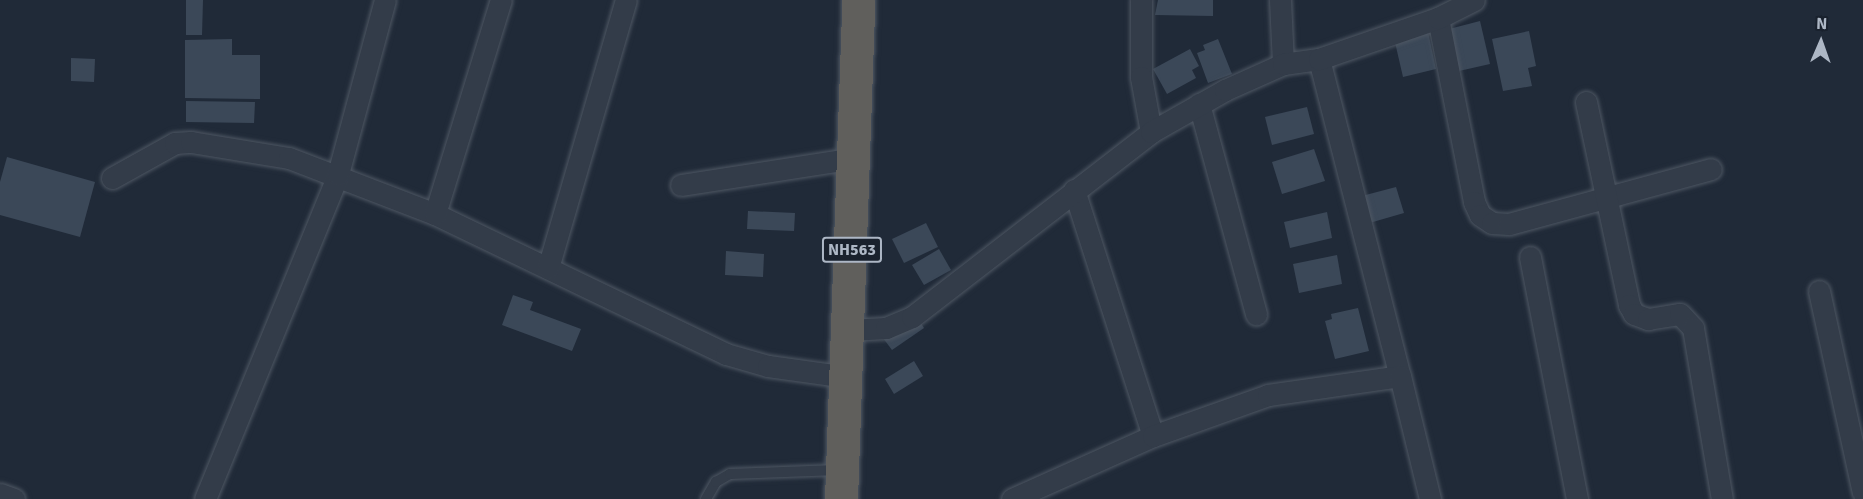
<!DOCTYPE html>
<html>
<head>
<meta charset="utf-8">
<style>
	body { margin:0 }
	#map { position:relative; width:1863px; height:499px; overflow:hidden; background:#202a38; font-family:Signika,sans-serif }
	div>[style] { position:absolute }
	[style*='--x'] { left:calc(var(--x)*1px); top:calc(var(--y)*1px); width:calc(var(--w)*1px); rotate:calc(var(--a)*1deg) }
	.building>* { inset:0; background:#3b4858 }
	.roads { filter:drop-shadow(0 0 2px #4e5763) drop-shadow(0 0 2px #4e5763) }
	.service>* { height:10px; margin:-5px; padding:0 5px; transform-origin:5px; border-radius:5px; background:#333c49 }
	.minor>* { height:21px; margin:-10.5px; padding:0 10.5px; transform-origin:10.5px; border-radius:10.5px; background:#333c49 }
	.trunk>* { height:33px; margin:-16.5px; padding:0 16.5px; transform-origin:16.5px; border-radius:16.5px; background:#605f5c }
	span { translate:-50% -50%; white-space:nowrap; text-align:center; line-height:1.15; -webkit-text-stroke:5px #19212d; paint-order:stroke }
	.shield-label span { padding:2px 4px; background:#19212d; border:2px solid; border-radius:4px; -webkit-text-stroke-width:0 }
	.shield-label { font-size:16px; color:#adb7c5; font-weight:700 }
	.north { position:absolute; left:1791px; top:12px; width:60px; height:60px; -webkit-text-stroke:4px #19212d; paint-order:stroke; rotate:2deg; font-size:16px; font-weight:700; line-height:24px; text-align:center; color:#adb7c5 }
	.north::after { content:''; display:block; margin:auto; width:21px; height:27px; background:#adb7c5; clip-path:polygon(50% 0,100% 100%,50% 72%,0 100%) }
</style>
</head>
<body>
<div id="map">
	<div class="building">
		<div style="clip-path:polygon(186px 0,203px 0,202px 35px,186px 35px)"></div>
		<div style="clip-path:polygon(1158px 0,1213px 0,1213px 16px,1155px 15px)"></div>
		<div style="clip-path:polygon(1480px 21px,1490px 64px,1459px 71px,1449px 29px)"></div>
		<div style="clip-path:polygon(1529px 31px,1536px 66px,1528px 68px,1532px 86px,1503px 91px,1492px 39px)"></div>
		<div style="clip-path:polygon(1428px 32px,1436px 69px,1403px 77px,1394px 38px)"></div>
		<div style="clip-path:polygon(232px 39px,232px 55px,260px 55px,260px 99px,185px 98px,185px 40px)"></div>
		<div style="clip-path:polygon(1218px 39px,1232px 74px,1208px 83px,1197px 53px,1205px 50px,1203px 45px)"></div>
		<div style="clip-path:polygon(1190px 49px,1199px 66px,1192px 70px,1196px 78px,1167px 94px,1153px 69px)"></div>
		<div style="clip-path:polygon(71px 58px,95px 59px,94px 82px,71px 81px)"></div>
		<div style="clip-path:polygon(186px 101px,255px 102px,254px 123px,186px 122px)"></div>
		<div style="clip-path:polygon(1307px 107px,1314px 134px,1272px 145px,1265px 117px)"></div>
		<div style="clip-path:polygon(1314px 149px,1325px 181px,1282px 194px,1272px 162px)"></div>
		<div style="clip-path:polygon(7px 157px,95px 182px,80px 237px,0 215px,0 182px)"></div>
		<div style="clip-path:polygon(1396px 187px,1404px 213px,1366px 224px,1358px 197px)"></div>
		<div style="clip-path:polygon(748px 211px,795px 213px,794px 231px,747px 229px)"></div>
		<div style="clip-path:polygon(1327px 212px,1332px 238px,1290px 248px,1284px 222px)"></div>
		<div style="clip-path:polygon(926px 223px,938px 247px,904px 263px,892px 239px)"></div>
		<div style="clip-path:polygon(939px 249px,951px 270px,924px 285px,912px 265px)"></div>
		<div style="clip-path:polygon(726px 251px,764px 254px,763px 277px,725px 275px)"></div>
		<div style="clip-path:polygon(1337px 255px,1342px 284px,1299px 293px,1293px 264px)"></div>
		<div style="clip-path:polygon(513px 295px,533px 302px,530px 310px,581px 329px,572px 351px,502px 325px)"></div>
		<div style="clip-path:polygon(1358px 308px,1369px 351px,1335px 359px,1325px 321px,1332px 319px,1331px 314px)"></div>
		<div style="clip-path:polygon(916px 315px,924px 328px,892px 350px,883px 338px)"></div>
		<div style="clip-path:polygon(914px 361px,923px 376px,894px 394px,885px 379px)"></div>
	</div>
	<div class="roads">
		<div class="service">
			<div style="--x:706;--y:499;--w:20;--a:-60"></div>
			<div style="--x:716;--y:482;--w:16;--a:-30"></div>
			<div style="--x:730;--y:474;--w:108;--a:-2.1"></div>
		</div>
		<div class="minor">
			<div style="--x:1141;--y:0;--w:77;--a:90"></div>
			<div style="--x:1141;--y:77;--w:56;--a:79.7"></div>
			<div style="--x:1280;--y:0;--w:64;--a:87.3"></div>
			<div style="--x:1438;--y:18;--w:187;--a:78.9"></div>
			<div style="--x:1474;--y:202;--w:14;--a:65"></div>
			<div style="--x:1480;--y:215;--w:14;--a:34"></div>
			<div style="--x:1492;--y:223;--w:17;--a:3"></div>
			<div style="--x:1509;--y:224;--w:209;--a:-15.2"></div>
			<div style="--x:1319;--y:59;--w:327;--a:75.7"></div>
			<div style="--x:1586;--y:102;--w:208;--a:78"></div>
			<div style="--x:1629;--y:305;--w:10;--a:61"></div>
			<div style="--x:1634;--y:314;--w:15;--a:20"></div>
			<div style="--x:1648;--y:319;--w:32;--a:-9"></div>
			<div style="--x:1680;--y:314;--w:19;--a:47"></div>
			<div style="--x:1693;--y:328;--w:173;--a:80.4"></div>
			<div style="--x:1199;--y:104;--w:218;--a:74.8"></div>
			<div style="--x:112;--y:178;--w:72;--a:-29.1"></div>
			<div style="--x:175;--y:143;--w:16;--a:-4"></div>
			<div style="--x:191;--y:142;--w:99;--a:9.3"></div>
			<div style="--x:289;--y:158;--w:156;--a:21"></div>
			<div style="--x:435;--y:214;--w:323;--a:25.7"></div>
			<div style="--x:726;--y:354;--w:44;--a:15.9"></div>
			<div style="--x:768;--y:366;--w:80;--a:7.9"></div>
			<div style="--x:681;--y:185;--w:176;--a:-8.8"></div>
			<div style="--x:1074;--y:190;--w:258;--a:72.2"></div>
			<div style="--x:435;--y:214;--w:224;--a:-72.9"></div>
			<div style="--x:1530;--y:257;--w:247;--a:79"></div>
			<div style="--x:548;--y:268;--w:279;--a:-73.8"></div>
			<div style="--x:1819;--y:291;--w:206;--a:77.7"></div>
			<div style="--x:849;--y:330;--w:37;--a:-3"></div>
			<div style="--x:886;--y:328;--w:28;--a:-23"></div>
			<div style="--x:912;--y:317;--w:302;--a:-37.7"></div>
			<div style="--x:1151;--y:132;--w:85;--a:-29.6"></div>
			<div style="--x:1225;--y:90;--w:64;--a:-24.1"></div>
			<div style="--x:1283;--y:64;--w:36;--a:-8"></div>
			<div style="--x:1319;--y:59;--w:126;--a:-19"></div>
			<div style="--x:1438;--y:18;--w:40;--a:-26.6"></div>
			<div style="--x:0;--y:494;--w:15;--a:20"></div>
			<div style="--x:205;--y:499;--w:351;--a:-67.7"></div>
			<div style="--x:338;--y:174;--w:180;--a:-74.9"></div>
			<div style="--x:1012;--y:499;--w:154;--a:-24.1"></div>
			<div style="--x:1153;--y:436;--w:122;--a:-19.6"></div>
			<div style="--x:1268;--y:395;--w:133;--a:-8.2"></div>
			<div style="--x:1400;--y:376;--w:127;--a:76.3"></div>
		</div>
		<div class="trunk">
			<div style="--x:841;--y:499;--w:499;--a:-88"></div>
		</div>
	</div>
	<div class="shield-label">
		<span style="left:852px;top:250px">NH563</span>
	</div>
	<div class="north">N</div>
</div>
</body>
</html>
